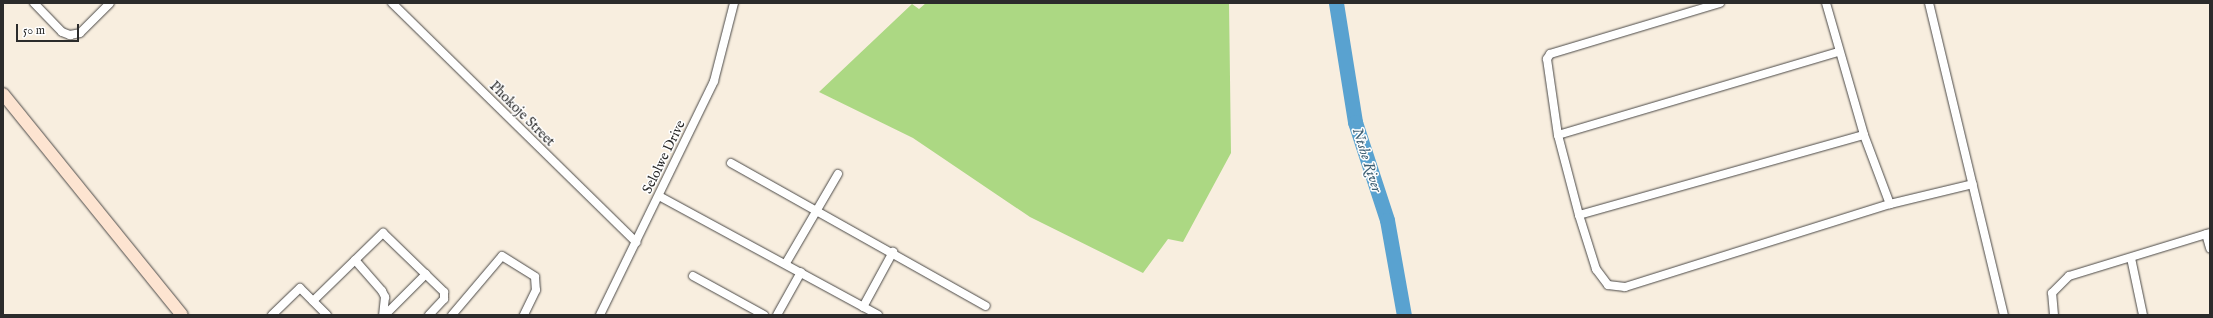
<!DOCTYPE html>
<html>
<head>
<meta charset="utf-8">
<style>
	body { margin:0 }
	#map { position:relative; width:2213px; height:318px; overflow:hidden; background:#f8eedf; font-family:"IM FELL English",serif }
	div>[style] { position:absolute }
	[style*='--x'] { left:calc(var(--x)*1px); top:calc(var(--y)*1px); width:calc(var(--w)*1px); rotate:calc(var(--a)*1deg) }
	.green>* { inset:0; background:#acd883 }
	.river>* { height:15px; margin:-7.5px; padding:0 7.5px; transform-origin:7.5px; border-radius:7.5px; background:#59a2d0 }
	.roads { filter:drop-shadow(0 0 1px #4a4846) drop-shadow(0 0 1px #4a4846) }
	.street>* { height:8px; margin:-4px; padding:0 4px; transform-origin:4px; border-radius:4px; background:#fff }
	.secondary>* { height:12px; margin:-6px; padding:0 6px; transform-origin:6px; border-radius:6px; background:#fde4d1 }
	span { translate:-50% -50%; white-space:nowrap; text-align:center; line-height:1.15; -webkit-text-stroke:3px #fff; paint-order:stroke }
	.street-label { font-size:14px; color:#2b2b2b }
	.water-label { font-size:15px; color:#406175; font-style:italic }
	.frame { position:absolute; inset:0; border:4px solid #2b2b2b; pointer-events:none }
	.scale { position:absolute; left:16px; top:24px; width:63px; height:18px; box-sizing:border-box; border:2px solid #2b2b2b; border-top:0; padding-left:5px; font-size:12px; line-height:14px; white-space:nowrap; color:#2b2b2b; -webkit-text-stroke:3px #fff; paint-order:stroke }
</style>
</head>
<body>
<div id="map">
	<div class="green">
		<div style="clip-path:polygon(926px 3px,1229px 3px,1231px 153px,1183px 242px,1168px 239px,1143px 273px,1030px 217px,913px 138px,819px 92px,912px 4px,919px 9px)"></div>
	</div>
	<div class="river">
		<div style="--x:1336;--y:3;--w:121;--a:80.9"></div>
		<div style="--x:1355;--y:122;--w:103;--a:71.9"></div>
		<div style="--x:1387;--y:220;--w:97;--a:79.9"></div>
	</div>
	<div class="roads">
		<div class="street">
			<div style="--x:34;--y:3;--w:40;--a:46"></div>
			<div style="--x:62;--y:32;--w:9;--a:21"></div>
			<div style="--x:70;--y:35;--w:10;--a:-11"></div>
			<div style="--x:80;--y:33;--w:42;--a:-45"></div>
			<div style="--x:392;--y:3;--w:342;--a:44.4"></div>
			<div style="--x:1720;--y:3;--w:177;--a:163.3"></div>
			<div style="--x:1550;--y:54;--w:6;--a:121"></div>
			<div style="--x:1547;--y:59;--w:77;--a:81.8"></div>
			<div style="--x:1558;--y:135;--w:83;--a:75.3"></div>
			<div style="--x:1579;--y:215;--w:57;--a:72.5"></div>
			<div style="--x:1596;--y:269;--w:20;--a:53"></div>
			<div style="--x:1608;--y:285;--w:17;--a:7"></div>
			<div style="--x:1625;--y:287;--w:278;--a:-17.4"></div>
			<div style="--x:1890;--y:204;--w:85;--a:-13.5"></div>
			<div style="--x:1826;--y:3;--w:137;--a:73.9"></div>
			<div style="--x:1864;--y:135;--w:74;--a:69.4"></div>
			<div style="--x:1929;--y:3;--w:321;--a:76.5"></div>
			<div style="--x:1558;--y:135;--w:293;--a:-16.5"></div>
			<div style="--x:731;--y:163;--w:292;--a:29.3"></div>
			<div style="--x:659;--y:196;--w:249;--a:28.5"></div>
			<div style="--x:1579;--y:215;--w:296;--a:-15.7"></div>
			<div style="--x:2206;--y:234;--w:15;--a:74"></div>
			<div style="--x:2131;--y:258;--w:58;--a:78.1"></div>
			<div style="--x:355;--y:260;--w:41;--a:48.9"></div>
			<div style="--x:382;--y:291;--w:7;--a:63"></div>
			<div style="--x:385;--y:297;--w:18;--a:96"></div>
			<div style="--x:786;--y:263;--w:103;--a:-59.7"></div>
			<div style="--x:693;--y:276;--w:81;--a:28.8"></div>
			<div style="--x:313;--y:301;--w:98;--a:-44.2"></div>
			<div style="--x:383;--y:233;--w:85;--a:44"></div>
			<div style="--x:444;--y:292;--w:7;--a:90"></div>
			<div style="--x:444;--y:299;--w:22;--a:133"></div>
			<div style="--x:863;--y:307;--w:63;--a:-61.4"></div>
			<div style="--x:272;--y:315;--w:39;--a:-44"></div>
			<div style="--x:300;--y:288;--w:38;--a:45"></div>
			<div style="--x:385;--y:315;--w:58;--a:-45"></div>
			<div style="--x:452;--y:315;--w:77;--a:-49.7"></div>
			<div style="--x:502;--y:256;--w:39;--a:32"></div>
			<div style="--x:535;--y:277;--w:13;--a:86"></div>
			<div style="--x:536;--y:290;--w:28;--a:116"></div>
			<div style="--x:600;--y:315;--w:260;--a:-64"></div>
			<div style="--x:714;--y:81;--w:81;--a:-75.6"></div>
			<div style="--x:777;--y:315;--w:49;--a:-60.8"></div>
			<div style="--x:2054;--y:315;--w:22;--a:-95"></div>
			<div style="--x:2052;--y:293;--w:24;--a:-45"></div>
			<div style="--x:2069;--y:276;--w:147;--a:-17"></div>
		</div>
		<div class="secondary">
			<div style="--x:3;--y:94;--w:284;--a:51"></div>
		</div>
	</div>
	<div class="street-label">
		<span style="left:522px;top:114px;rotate:45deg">Phokoje Street</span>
		<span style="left:664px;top:157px;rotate:-64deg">Selolwe Drive</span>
	</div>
	<div class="water-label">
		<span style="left:1367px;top:160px;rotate:72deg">Ntshe River</span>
	</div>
	<div class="frame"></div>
	<div class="scale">50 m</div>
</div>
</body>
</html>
